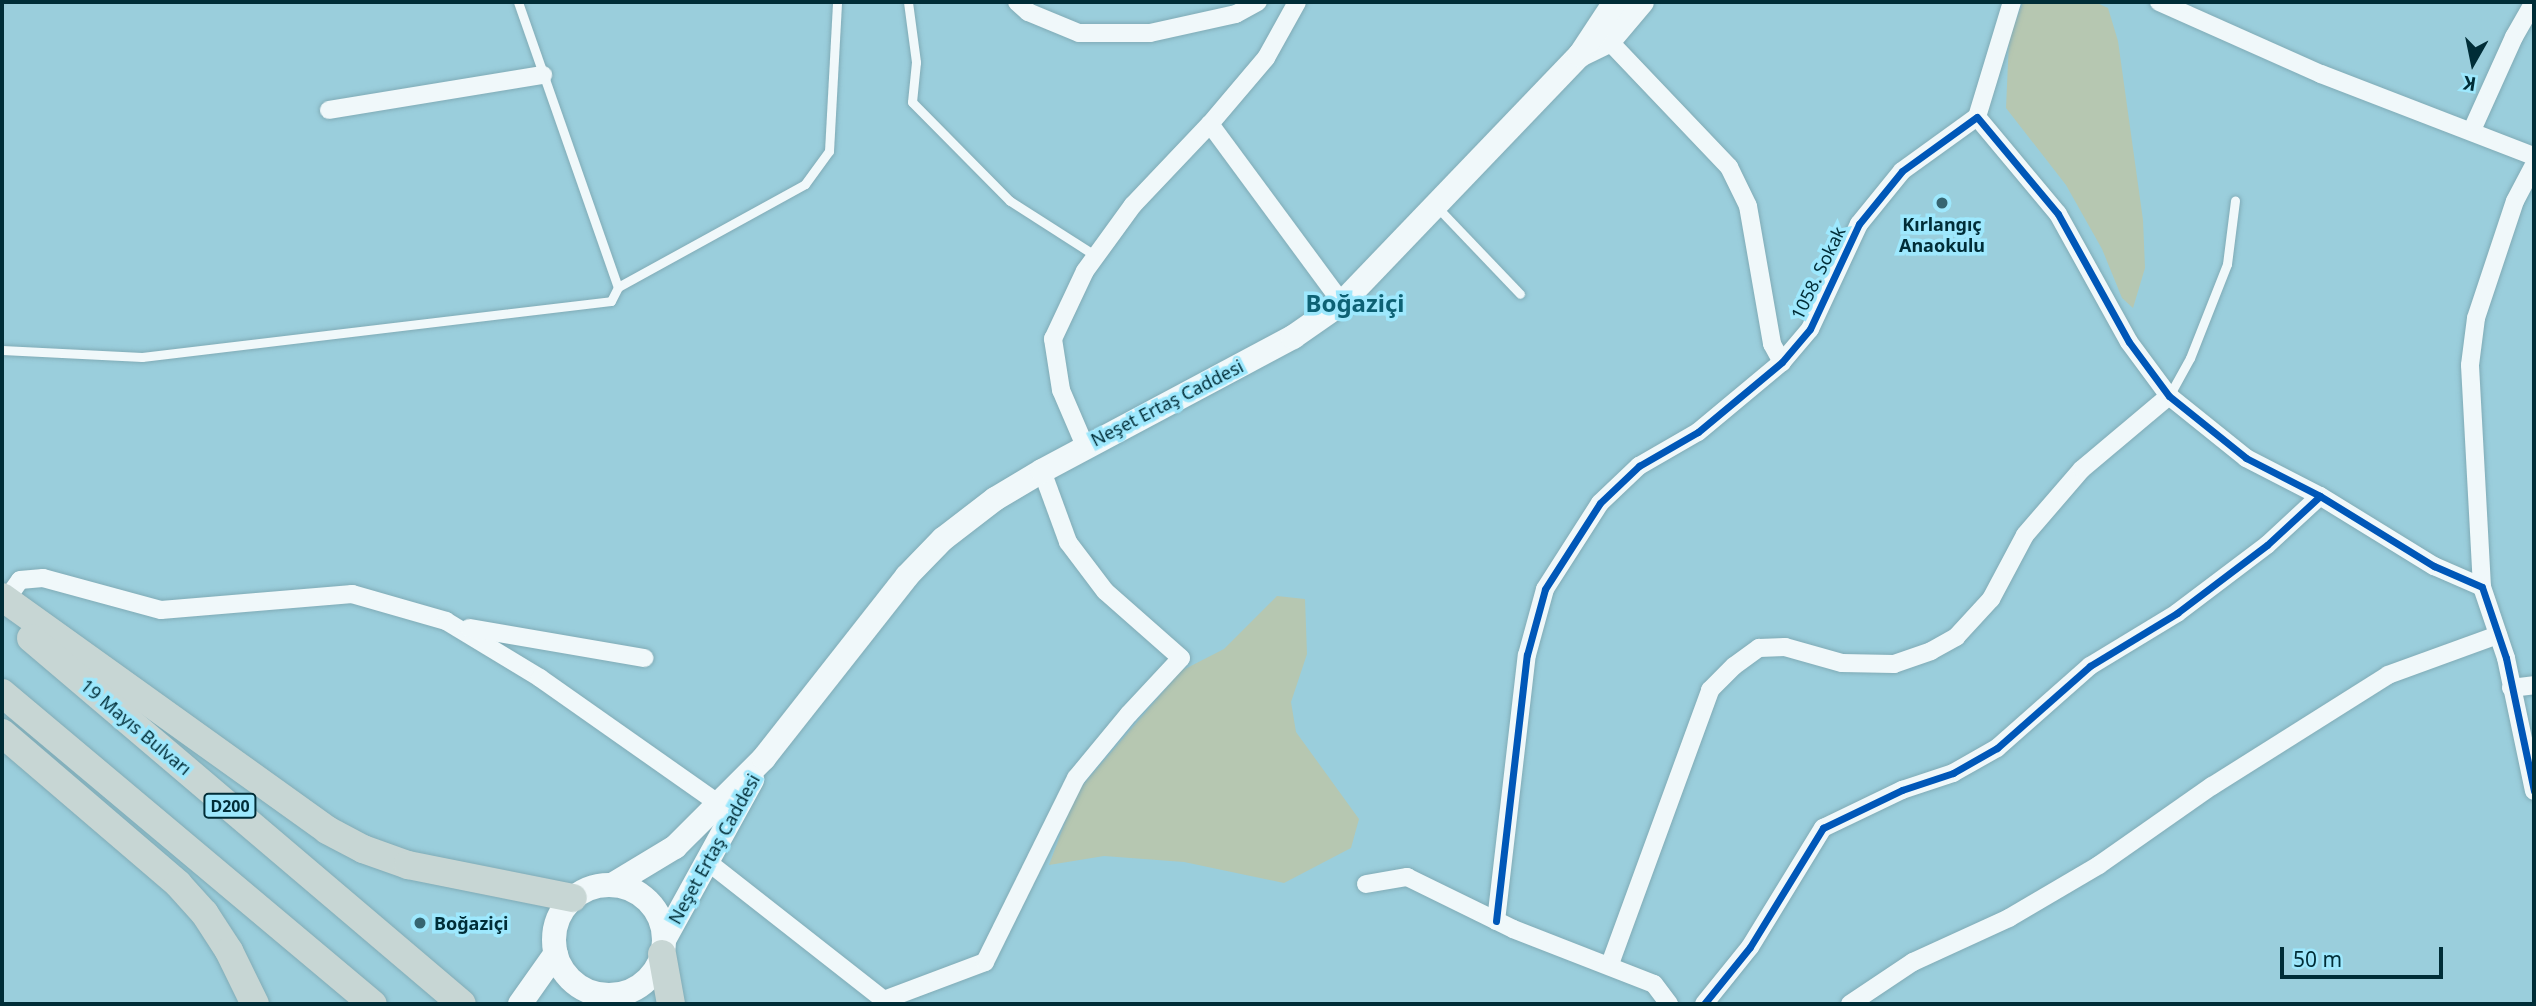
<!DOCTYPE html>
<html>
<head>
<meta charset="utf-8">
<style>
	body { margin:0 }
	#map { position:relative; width:2536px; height:1006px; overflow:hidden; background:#9acedc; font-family:"Noto Sans",sans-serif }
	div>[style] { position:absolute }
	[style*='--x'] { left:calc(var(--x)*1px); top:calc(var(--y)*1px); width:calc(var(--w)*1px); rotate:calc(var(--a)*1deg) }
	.green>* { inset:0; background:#b6c7b1 }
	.roads { filter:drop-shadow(0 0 2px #80abb6) drop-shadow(0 0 2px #80abb6) }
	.service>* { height:9px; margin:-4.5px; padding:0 4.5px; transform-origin:4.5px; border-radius:4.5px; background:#f0f8fa }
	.minor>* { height:18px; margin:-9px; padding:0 9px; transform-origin:9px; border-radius:9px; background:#f0f8fa }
	.secondary>* { height:24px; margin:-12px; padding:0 12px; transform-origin:12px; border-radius:12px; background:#f0f8fa }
	.secondary>.ring { margin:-12px; padding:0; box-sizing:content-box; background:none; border:24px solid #f0f8fa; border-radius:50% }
	.trunk>* { height:28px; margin:-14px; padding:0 14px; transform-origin:14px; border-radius:14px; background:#c7d6d4 }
	.cycleway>* { height:7px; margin:-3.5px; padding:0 3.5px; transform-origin:3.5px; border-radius:3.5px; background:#0057b8 }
	.dots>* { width:19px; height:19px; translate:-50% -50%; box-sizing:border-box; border:4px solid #9ee8fd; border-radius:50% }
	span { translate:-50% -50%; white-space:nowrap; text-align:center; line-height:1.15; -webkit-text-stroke:7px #9ee8fd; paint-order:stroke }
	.shield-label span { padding:2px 5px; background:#9ee8fd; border:2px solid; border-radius:5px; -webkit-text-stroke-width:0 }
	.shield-label { font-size:16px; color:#002d37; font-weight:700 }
	.poi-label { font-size:18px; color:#002d37; font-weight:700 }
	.left { translate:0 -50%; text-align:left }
	.street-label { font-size:18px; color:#002d37 }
	.district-label { font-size:24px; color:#0d6174; font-weight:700 }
	.frame { position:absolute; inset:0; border:4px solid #002d37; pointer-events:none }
	.north { position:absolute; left:2438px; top:28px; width:70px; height:70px; -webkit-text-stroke:5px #9ee8fd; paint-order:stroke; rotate:189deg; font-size:19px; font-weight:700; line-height:28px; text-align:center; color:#002d37 }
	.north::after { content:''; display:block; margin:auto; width:24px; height:32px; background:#002d37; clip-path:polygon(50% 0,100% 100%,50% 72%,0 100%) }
	.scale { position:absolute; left:2280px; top:947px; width:163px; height:32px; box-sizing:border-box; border:4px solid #002d37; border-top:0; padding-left:9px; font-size:21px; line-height:24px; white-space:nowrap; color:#002d37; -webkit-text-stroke:5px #9ee8fd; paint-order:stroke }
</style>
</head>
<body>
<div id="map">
	<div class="green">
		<div style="clip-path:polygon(2023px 2px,2095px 2px,2108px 8px,2118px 41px,2143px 220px,2145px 268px,2133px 308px,2122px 298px,2102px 249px,2066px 185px,2006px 108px,2009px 39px)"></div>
		<div style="clip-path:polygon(1277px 596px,1305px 599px,1307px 654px,1291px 702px,1296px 732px,1359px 819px,1351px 848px,1284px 883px,1184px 862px,1104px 856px,1049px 865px,1076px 793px,1181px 671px,1224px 649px)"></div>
	</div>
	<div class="roads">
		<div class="service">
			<div style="--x:518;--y:2;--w:302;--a:70.7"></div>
			<div style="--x:908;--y:2;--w:61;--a:82.4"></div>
			<div style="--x:916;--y:62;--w:40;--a:95.7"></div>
			<div style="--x:912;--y:102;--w:139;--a:45.3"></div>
			<div style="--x:1010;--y:201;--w:102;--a:32.6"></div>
			<div style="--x:1437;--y:207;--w:120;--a:46.3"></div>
			<div style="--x:2;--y:350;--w:140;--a:2.9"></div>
			<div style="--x:142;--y:357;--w:472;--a:-6.8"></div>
			<div style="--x:611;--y:301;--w:16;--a:-63"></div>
			<div style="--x:618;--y:287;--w:213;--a:-28.8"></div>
			<div style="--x:805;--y:184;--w:41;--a:-54"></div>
			<div style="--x:829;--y:151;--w:149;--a:-86.9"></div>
			<div style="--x:2169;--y:396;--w:43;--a:-61.1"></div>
			<div style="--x:2190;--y:358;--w:101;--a:-68.5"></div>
			<div style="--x:2227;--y:264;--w:64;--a:-82.8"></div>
		</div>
		<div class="minor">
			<div style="--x:1017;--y:2;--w:15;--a:42"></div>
			<div style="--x:1028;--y:12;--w:55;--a:22.4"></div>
			<div style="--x:1079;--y:33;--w:71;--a:0"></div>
			<div style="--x:1150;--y:33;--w:88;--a:-12.5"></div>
			<div style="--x:1236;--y:14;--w:25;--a:-29"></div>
			<div style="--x:2159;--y:2;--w:177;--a:24"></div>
			<div style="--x:2321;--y:74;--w:228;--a:21.1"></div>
			<div style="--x:1609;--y:41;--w:174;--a:46.4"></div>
			<div style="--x:1729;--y:167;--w:43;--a:64"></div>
			<div style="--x:1748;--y:206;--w:140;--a:80.1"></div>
			<div style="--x:1772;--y:344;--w:21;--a:61"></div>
			<div style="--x:329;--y:110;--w:217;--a:-9.3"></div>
			<div style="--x:1977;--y:117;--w:126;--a:50.1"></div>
			<div style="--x:2058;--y:214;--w:146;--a:61"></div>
			<div style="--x:2129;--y:342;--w:67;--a:53.5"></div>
			<div style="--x:2169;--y:396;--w:99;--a:38.8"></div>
			<div style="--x:2246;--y:458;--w:83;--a:27.2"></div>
			<div style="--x:2320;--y:496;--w:134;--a:31.6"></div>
			<div style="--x:2434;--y:566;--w:52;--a:23.6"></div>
			<div style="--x:2482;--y:587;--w:75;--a:71.3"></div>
			<div style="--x:2506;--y:658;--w:136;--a:78.1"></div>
			<div style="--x:1977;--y:117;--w:120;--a:-73.1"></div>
			<div style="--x:1210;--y:124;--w:222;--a:53.6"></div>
			<div style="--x:2472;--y:130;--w:102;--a:-65.7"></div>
			<div style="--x:2514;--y:37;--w:40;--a:-60.3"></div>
			<div style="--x:1085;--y:446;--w:61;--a:-113.2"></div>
			<div style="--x:1061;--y:390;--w:52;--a:-98.9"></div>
			<div style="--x:1053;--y:339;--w:75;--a:-64.8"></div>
			<div style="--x:1085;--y:271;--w:82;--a:-54"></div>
			<div style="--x:1133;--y:205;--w:112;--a:-46.5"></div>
			<div style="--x:1210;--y:124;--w:87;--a:-49.7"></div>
			<div style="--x:1266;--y:58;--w:64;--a:-61"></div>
			<div style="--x:2482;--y:587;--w:222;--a:-93.1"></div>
			<div style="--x:2470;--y:365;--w:47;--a:-82.7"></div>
			<div style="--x:2476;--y:318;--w:123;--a:-71.6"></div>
			<div style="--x:2515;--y:201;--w:41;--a:-62.2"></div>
			<div style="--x:6;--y:600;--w:24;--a:-55"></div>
			<div style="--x:20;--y:580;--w:23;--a:-5"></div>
			<div style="--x:43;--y:578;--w:122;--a:15.2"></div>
			<div style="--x:161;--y:610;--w:192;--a:-4.8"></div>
			<div style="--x:352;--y:594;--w:98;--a:16"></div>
			<div style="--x:446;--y:621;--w:110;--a:31.2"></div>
			<div style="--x:540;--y:678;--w:218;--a:35.1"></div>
			<div style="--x:469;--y:628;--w:178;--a:9.7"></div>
			<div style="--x:2511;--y:688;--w:23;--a:-7"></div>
			<div style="--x:708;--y:862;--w:224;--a:38.1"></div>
			<div style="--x:1366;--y:884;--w:42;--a:-9.7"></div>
			<div style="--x:1407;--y:877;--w:118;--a:26.1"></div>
			<div style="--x:1513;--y:929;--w:151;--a:21.3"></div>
			<div style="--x:1654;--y:984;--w:25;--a:53"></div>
			<div style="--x:1496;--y:921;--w:268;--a:-83.4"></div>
			<div style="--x:1527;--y:655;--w:68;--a:-74.7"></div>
			<div style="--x:1545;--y:589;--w:102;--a:-57.4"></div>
			<div style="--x:1600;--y:503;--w:54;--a:-43.5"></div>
			<div style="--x:1639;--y:466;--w:68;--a:-30"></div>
			<div style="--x:1698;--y:432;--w:109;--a:-39.8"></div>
			<div style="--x:1782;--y:362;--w:43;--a:-49.7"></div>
			<div style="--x:1810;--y:329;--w:116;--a:-65"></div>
			<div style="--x:1859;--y:224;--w:68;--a:-50.9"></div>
			<div style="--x:1902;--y:171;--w:92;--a:-35.8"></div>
			<div style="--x:1610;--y:964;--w:292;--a:-69.9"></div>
			<div style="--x:1710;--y:690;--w:34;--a:-45"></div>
			<div style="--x:1734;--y:666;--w:31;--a:-36"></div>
			<div style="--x:1759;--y:648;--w:26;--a:-2"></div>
			<div style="--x:1785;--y:647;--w:59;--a:15.7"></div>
			<div style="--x:1842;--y:663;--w:52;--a:1.1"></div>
			<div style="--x:1894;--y:664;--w:39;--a:-19"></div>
			<div style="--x:1931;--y:651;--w:29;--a:-29"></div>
			<div style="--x:1956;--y:637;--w:52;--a:-47.4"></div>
			<div style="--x:1991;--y:599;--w:72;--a:-62"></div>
			<div style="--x:2025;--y:535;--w:87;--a:-49.2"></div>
			<div style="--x:2082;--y:469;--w:114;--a:-40"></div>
			<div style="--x:884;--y:1004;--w:4;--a:-90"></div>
			<div style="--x:884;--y:1000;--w:108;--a:-20.6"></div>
			<div style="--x:985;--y:962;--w:205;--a:-63.7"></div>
			<div style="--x:1076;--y:778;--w:83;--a:-50.4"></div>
			<div style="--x:1129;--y:714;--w:76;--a:-47.1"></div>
			<div style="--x:1181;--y:658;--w:101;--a:-138.6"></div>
			<div style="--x:1105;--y:591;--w:61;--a:-127.1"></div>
			<div style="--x:1068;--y:542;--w:76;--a:-110.1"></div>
			<div style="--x:1704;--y:1004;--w:73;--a:-51.1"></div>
			<div style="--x:1750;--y:947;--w:140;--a:-58.5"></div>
			<div style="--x:1823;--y:828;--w:88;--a:-25.7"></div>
			<div style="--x:1902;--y:790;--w:54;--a:-18.4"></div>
			<div style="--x:1953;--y:773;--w:51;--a:-29.6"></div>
			<div style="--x:1997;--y:748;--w:124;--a:-41.4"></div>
			<div style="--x:2090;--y:666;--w:102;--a:-31.3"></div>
			<div style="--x:2177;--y:613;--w:113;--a:-37.1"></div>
			<div style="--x:2267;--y:545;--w:72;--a:-42.8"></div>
			<div style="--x:1850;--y:1004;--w:76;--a:-33.7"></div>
			<div style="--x:1913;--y:962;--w:106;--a:-24.6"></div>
			<div style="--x:2009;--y:918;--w:104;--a:-30.5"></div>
			<div style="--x:2099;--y:865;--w:138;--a:-35"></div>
			<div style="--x:2212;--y:786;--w:208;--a:-32.2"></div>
			<div style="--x:2388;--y:675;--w:117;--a:-20"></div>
		</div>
		<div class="secondary">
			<div style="--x:1580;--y:55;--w:32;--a:-26"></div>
			<div style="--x:1609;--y:41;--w:51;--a:-49.8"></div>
			<div style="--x:612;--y:885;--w:74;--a:-31.1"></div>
			<div style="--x:675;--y:847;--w:126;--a:-45"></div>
			<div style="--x:764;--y:758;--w:231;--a:-51.8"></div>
			<div style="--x:907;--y:576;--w:52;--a:-45.8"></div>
			<div style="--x:943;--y:539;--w:66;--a:-37.6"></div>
			<div style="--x:995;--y:499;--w:55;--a:-30.8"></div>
			<div style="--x:1042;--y:471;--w:285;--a:-28.1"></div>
			<div style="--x:1293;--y:337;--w:60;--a:-34.8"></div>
			<div style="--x:1342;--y:303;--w:344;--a:-46.2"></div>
			<div style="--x:1580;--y:55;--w:64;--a:-56.6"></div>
			<div class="ring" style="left:554px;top:885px;width:86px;height:86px"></div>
			<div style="--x:664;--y:940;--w:183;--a:-61.2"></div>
			<div style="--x:520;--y:1004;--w:62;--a:-54.8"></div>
		</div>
		<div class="trunk">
			<div style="--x:2;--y:597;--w:400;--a:35.6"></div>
			<div style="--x:327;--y:830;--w:41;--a:27.8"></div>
			<div style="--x:363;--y:849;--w:48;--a:19.6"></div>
			<div style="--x:408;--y:865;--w:168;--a:11.3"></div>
			<div style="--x:31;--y:638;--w:565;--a:40.34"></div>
			<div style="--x:2;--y:693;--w:484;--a:40"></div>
			<div style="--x:2;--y:733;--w:232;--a:40.6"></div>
			<div style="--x:178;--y:884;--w:40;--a:48"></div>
			<div style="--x:205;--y:914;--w:44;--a:57"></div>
			<div style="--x:229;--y:951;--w:59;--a:63.9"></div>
			<div style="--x:662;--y:954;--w:51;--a:79.8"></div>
		</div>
	</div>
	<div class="cycleway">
		<div style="--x:1496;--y:921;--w:268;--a:-83.4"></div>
		<div style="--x:1527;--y:655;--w:68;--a:-74.7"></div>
		<div style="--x:1545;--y:589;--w:102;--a:-57.4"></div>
		<div style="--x:1600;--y:503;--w:54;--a:-43.5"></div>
		<div style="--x:1639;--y:466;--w:68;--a:-30"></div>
		<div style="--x:1698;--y:432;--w:109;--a:-39.8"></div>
		<div style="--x:1782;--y:362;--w:43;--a:-49.7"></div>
		<div style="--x:1810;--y:329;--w:116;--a:-65"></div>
		<div style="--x:1859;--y:224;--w:68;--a:-50.9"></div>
		<div style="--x:1902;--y:171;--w:92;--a:-35.8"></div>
		<div style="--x:1977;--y:117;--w:126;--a:50.1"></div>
		<div style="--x:2058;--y:214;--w:146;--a:61"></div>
		<div style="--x:2129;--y:342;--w:67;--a:53.5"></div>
		<div style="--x:2169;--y:396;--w:99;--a:38.8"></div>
		<div style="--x:2246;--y:458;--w:83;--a:27.2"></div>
		<div style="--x:2320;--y:496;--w:134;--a:31.6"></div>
		<div style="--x:2434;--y:566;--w:52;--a:23.6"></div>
		<div style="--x:2482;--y:587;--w:75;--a:71.3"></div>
		<div style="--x:2506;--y:658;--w:136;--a:78.1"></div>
		<div style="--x:1704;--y:1004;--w:73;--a:-51.1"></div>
		<div style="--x:1750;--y:947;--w:140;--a:-58.5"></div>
		<div style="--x:1823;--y:828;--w:88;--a:-25.7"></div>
		<div style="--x:1902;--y:790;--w:54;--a:-18.4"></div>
		<div style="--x:1953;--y:773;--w:51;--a:-29.6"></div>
		<div style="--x:1997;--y:748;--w:124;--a:-41.4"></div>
		<div style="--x:2090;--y:666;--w:102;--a:-31.3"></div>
		<div style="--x:2177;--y:613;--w:113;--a:-37.1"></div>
		<div style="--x:2267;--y:545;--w:72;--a:-42.8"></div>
	</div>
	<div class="dots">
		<div style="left:1942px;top:203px;background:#366571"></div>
		<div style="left:420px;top:923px;background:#366571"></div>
	</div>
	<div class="shield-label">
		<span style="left:230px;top:806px">D200</span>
	</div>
	<div class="poi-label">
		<span style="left:1942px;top:235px">Kırlangıç<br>Anaokulu</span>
		<span class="left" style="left:434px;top:923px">Boğaziçi</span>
	</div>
	<div class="street-label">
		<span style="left:1818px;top:273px;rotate:-64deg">1058. Sokak</span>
		<span style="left:1167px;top:403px;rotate:-27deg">Neşet Ertaş Caddesi</span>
		<span style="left:136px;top:727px;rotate:40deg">19 Mayıs Bulvarı</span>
		<span style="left:714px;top:849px;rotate:-61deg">Neşet Ertaş Caddesi</span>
	</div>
	<div class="district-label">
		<span style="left:1355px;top:303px">Boğaziçi</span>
	</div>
	<div class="frame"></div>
	<div class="north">K</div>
	<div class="scale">50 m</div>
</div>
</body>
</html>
